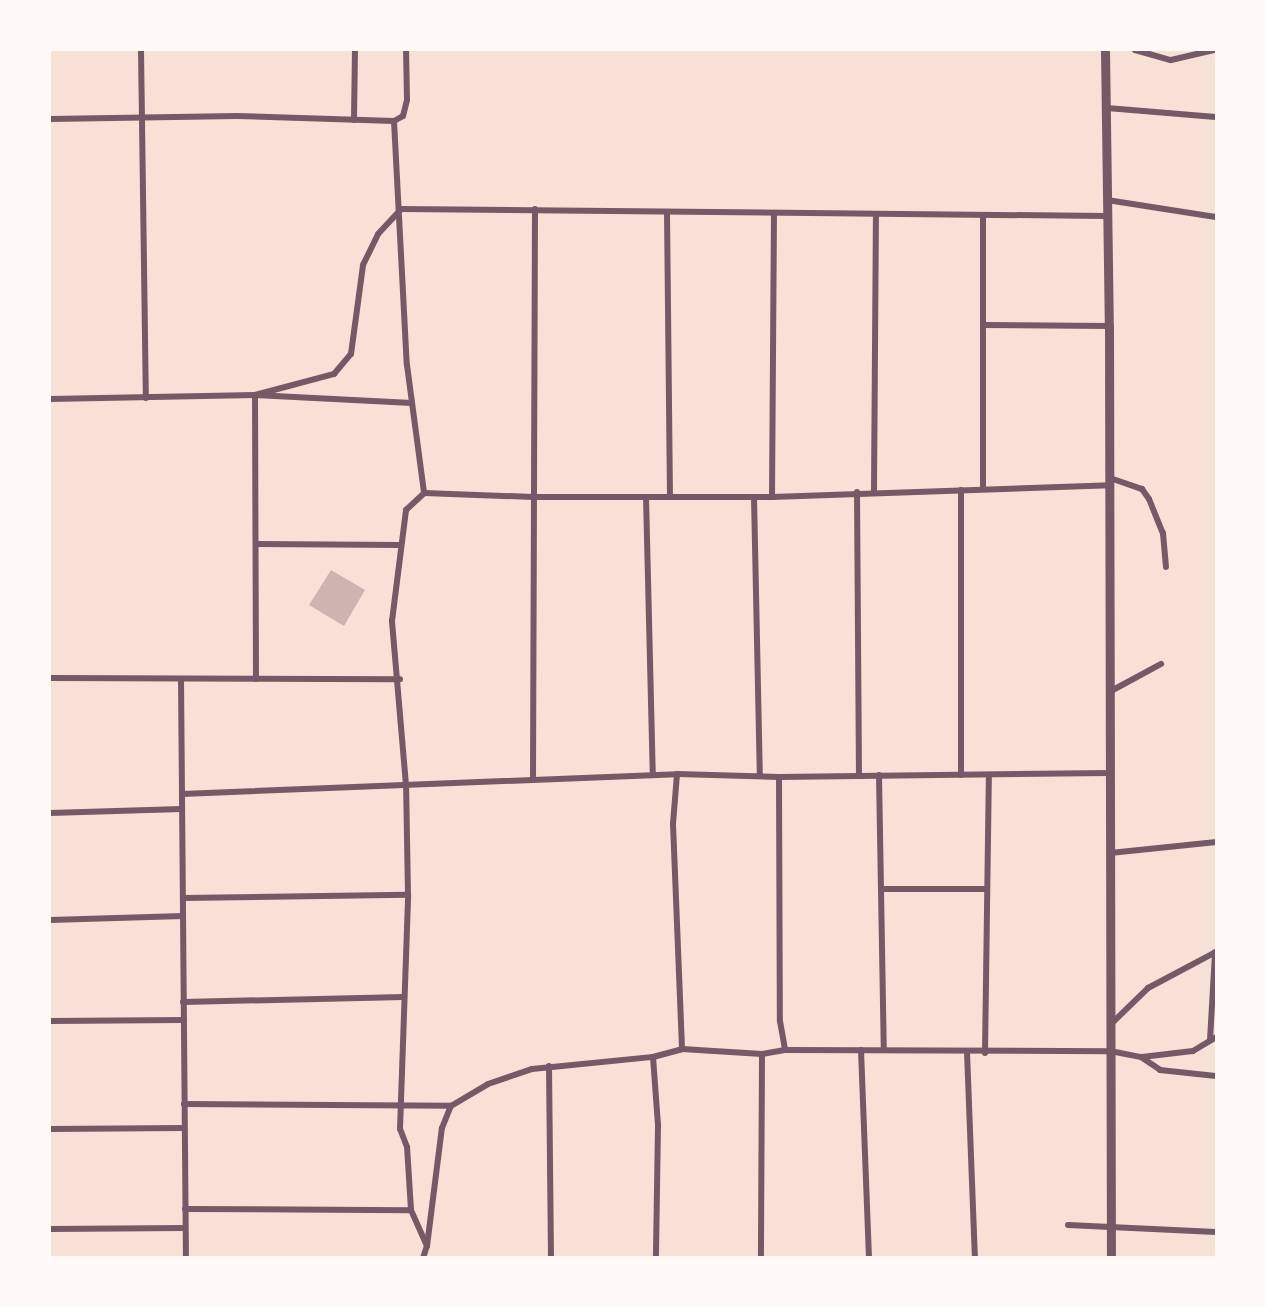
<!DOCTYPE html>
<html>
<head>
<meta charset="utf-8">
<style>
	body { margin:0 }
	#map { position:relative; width:1266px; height:1307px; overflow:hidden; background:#f7e1d7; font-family:"Public Sans",sans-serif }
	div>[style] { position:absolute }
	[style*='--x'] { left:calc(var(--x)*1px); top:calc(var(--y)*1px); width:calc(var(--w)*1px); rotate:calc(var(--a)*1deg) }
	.building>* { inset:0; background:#ccb4b1 }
	.minor>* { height:6px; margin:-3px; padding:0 3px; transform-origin:3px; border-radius:3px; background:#755966 }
	.tertiary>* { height:9px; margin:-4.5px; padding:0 4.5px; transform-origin:4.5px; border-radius:4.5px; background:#755966 }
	span { translate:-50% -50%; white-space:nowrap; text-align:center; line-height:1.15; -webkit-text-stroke:5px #fffaf5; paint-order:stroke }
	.frame { position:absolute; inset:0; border:51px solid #fffaf5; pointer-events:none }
</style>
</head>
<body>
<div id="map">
	<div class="building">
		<div style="clip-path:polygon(331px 570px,365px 590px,344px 626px,309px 605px)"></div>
	</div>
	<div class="minor">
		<div style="--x:141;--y:50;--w:348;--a:89.2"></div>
		<div style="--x:1135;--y:50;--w:37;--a:16"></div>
		<div style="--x:1171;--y:60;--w:44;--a:-13.1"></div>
		<div style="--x:1107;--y:108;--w:109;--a:4.7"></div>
		<div style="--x:50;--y:119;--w:187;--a:-0.9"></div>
		<div style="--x:237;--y:116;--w:157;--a:1.8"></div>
		<div style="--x:394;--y:121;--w:10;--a:-29"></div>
		<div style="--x:403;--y:116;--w:16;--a:-76"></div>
		<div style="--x:407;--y:100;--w:50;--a:-91.1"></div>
		<div style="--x:354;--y:120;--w:70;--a:-89.2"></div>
		<div style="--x:394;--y:121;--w:244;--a:87"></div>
		<div style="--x:407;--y:365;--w:129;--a:82.4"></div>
		<div style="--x:1107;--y:200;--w:110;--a:8.9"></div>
		<div style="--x:667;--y:212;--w:285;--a:89.4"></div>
		<div style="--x:983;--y:217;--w:271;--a:90"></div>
		<div style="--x:983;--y:325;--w:126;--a:0.5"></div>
		<div style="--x:255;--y:395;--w:82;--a:-14.9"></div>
		<div style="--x:334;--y:374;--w:26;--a:-50"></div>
		<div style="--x:351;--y:354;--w:90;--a:-82.3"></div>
		<div style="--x:363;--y:265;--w:34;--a:-64"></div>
		<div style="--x:378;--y:234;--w:34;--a:-47"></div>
		<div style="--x:401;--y:209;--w:705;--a:0.57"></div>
		<div style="--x:255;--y:395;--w:284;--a:89.8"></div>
		<div style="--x:50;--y:399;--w:205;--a:-1.1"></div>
		<div style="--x:255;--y:395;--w:157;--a:2.9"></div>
		<div style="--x:1110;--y:478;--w:34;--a:19"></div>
		<div style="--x:1142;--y:489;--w:12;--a:55"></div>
		<div style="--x:1149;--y:499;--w:37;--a:68"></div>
		<div style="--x:1163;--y:533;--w:34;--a:85"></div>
		<div style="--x:961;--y:490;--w:285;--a:90"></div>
		<div style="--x:857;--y:492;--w:283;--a:89.6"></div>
		<div style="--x:874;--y:492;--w:277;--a:-89.6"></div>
		<div style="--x:646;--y:497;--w:278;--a:88.6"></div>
		<div style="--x:754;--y:497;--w:279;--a:88.8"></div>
		<div style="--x:772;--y:497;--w:283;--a:-89.6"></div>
		<div style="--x:256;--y:544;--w:144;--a:0.4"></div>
		<div style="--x:50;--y:678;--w:350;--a:0.2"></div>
		<div style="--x:181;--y:679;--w:579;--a:89.51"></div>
		<div style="--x:1111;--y:691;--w:57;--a:-28.4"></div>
		<div style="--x:677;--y:774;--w:50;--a:94.6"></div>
		<div style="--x:673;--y:824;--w:225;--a:87.7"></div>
		<div style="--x:879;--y:775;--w:275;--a:89"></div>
		<div style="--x:779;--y:777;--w:244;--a:89.8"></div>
		<div style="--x:780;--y:1021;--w:29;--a:80"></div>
		<div style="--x:533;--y:780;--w:571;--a:-89.8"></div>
		<div style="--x:182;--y:794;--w:495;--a:-2.3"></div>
		<div style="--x:677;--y:774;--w:102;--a:1.7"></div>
		<div style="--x:779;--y:777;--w:331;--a:-0.7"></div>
		<div style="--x:50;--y:813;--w:132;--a:-1.7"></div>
		<div style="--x:1110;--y:853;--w:107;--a:-5.9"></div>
		<div style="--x:881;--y:889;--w:106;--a:0"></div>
		<div style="--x:183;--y:898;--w:225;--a:-0.8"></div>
		<div style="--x:50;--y:920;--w:133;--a:-1.7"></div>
		<div style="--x:183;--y:1002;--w:221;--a:-1.3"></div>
		<div style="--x:50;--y:1021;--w:134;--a:-0.4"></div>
		<div style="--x:1110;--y:1025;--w:53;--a:-44.2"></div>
		<div style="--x:1148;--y:988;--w:77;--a:-27.9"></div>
		<div style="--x:1210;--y:1040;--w:88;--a:-86.7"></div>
		<div style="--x:861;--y:1050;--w:208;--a:87.8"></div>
		<div style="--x:967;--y:1052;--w:206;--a:87.8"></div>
		<div style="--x:985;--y:1053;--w:278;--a:-89.2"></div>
		<div style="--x:762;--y:1054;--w:23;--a:-10"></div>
		<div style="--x:785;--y:1050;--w:325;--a:0.2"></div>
		<div style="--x:1110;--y:1051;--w:32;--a:11"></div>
		<div style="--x:1141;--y:1057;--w:23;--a:34"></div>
		<div style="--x:1160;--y:1070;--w:56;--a:6.1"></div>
		<div style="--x:653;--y:1057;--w:68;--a:85.8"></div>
		<div style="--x:658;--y:1125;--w:133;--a:90.9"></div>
		<div style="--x:1142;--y:1057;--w:51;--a:-6.7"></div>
		<div style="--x:1193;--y:1051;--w:27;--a:-31"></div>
		<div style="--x:549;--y:1066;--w:192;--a:89.4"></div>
		<div style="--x:184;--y:1104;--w:267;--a:0.4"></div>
		<div style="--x:50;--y:1129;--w:134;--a:-0.4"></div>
		<div style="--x:185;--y:1209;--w:226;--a:0.3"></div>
		<div style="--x:1068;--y:1225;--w:148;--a:2.7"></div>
		<div style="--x:50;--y:1229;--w:135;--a:-0.4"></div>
		<div style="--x:427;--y:1246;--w:119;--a:-82.8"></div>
		<div style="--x:442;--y:1128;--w:24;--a:-68"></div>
		<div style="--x:451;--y:1106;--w:43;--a:-30.7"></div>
		<div style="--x:488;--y:1084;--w:46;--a:-18.8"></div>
		<div style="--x:532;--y:1069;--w:122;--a:-5.7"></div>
		<div style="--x:653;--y:1057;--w:30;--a:-15"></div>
		<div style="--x:682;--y:1049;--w:80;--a:3.6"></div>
		<div style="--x:762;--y:1054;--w:204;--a:90.3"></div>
		<div style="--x:423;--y:1258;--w:13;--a:-72"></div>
		<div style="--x:427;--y:1246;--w:39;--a:-114"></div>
		<div style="--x:411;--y:1210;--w:63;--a:-93.6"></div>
		<div style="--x:407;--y:1147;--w:19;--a:-111"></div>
		<div style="--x:400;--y:1129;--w:234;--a:-88"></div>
		<div style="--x:408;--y:895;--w:110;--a:-91"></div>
		<div style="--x:406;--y:785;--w:165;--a:-94.9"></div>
		<div style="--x:392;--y:621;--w:112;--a:-82.8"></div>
		<div style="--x:406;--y:510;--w:25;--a:-43"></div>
		<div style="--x:424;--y:493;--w:110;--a:2.1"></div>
		<div style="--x:534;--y:497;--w:238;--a:0"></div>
		<div style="--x:772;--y:497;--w:338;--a:-2"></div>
	</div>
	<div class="tertiary">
		<div style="--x:1105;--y:50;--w:276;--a:89.2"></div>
		<div style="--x:1109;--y:326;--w:932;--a:89.88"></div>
	</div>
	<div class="frame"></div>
</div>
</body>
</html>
